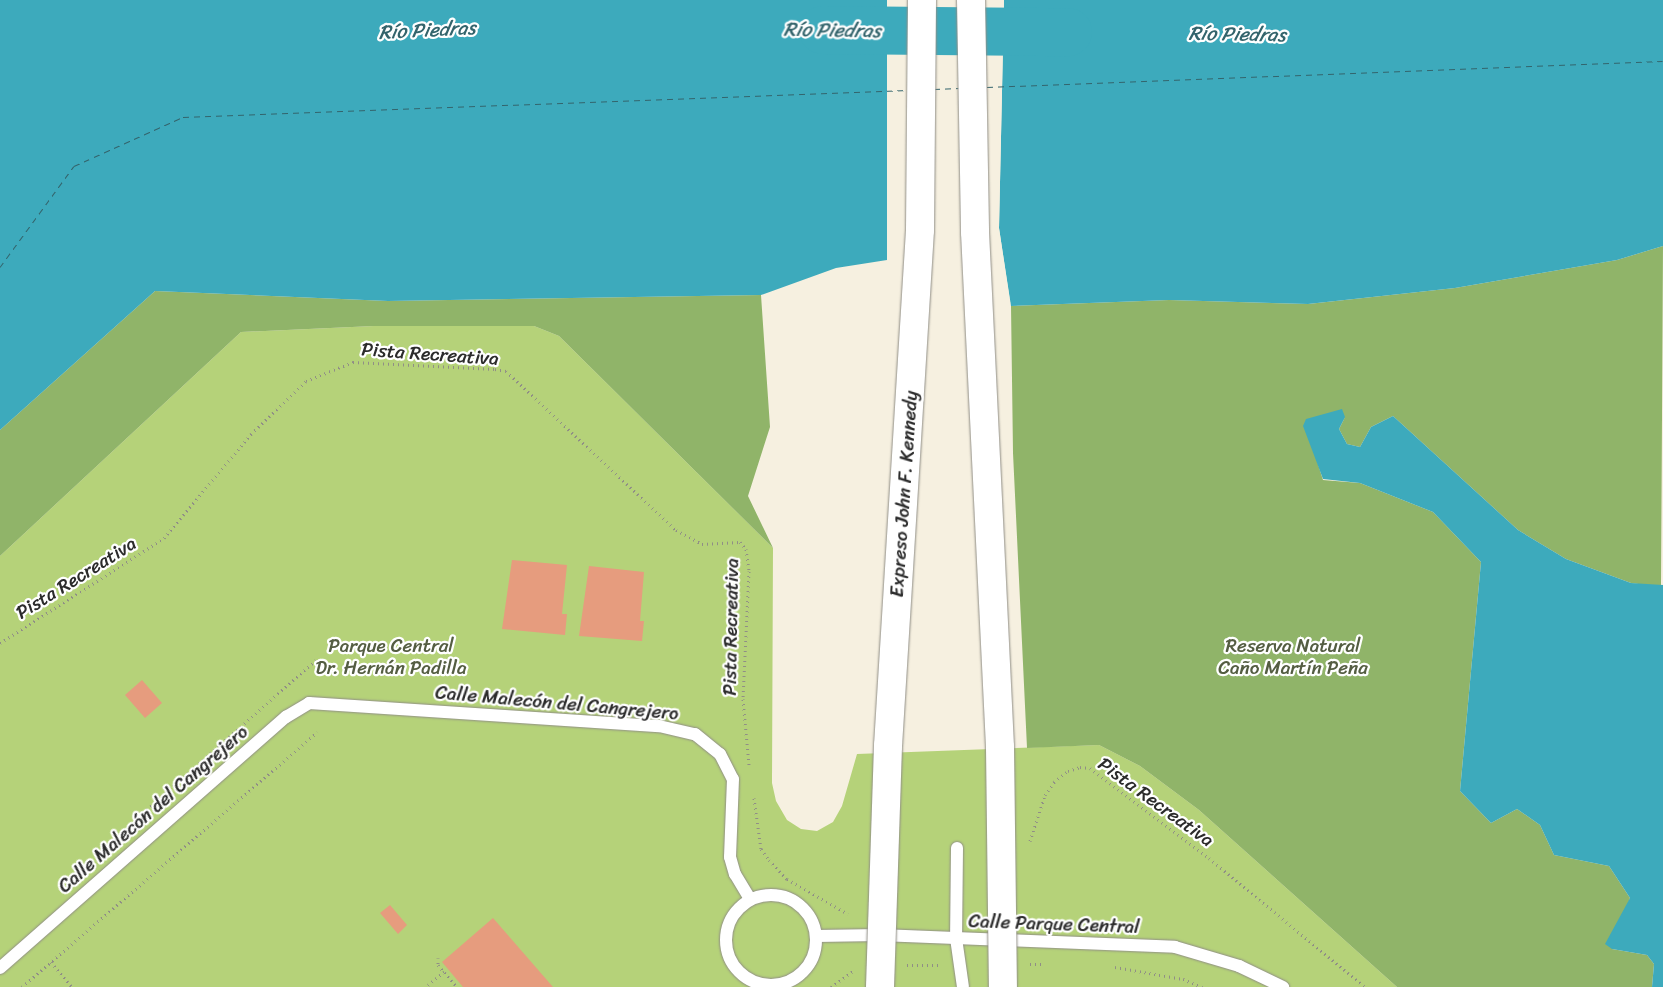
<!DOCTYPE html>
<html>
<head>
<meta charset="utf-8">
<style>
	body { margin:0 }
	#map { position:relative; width:1663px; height:987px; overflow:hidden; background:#f6f0e0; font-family:Sriracha,sans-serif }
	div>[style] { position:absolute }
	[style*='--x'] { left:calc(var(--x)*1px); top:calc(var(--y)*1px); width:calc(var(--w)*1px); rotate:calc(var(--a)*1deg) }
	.green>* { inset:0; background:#b5d279 }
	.forest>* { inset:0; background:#90b469 }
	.water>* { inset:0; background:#3daabc }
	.pier>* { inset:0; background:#f6f0e0 }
	.river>* { height:48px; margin:-24px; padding:0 24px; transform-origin:24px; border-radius:24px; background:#3daabc }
	.ferry>* { height:1px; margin-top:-0.5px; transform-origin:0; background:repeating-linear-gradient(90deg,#33646c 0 6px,transparent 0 11px) }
	.building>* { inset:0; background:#e69c7e }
	.path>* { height:3px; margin-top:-1.5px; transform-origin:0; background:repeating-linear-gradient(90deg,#908e86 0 1px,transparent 0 5px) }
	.roads { filter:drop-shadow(0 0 1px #908e86) drop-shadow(0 0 1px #908e86) }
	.lane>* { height:12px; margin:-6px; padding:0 6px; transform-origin:6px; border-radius:6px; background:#fff }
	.lane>.ring { margin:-6px; padding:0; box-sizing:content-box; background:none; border:12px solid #fff; border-radius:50% }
	.bridges { filter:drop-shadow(0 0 1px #908e86) drop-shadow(0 0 1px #908e86) }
	.highway-bridge>* { height:28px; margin:-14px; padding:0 14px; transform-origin:14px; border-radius:14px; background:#fff }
	span { translate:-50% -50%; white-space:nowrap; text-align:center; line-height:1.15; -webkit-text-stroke:4.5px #fff; paint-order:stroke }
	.street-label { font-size:19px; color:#2b2b2b }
	.park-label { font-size:19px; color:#545d42 }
	.water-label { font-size:20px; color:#33646c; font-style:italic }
</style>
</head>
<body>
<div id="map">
	<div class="green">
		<div style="clip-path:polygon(374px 326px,534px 326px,559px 336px,773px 548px,772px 783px,776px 801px,787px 820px,801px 829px,817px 831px,833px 822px,842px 806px,857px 754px,1099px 745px,1140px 766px,1199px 810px,1397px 987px,0 987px,0 556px,241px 332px)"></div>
	</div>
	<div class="forest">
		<div style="clip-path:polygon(1663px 246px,1661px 587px,1631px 583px,1566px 559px,1518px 530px,1393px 416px,1371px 427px,1360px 447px,1347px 444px,1339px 429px,1345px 417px,1317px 461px,1323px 480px,1360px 483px,1433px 512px,1481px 562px,1460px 791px,1491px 823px,1517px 809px,1540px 825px,1554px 855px,1609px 866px,1630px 898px,1612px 949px,1647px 955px,1654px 964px,1652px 987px,1397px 987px,1199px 810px,1140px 766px,1099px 745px,1027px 748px,1013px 453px,1011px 306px,1169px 300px,1308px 304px,1455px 288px,1617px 260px)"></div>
		<div style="clip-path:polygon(155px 291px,388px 301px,761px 295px,770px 427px,748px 496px,773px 548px,559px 336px,534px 326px,374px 326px,241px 332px,0 556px,0 430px)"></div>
	</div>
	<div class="water">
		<div style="clip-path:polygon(0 0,887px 0,887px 260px,836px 268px,761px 295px,388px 301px,155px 291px,0 430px)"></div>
		<div style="clip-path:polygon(1004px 0,1663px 0,1663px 246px,1617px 260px,1455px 288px,1308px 304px,1169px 300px,1011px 306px,999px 228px)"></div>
		<div style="clip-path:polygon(1342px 409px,1345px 417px,1339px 429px,1347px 444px,1360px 447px,1371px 427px,1393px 416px,1518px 530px,1566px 559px,1631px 583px,1663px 585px,1663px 987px,1652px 987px,1654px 964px,1647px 955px,1612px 949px,1605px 944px,1630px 898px,1609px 866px,1554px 855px,1540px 825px,1517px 809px,1491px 823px,1460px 791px,1481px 562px,1433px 512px,1360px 483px,1323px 479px,1303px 426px,1306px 419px)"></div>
	</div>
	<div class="pier">
		<div style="clip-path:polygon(889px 0,890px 260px,887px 262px,887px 260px)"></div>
		<div style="clip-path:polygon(1002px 0,1004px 0,999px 228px,1011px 308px,996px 228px)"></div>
	</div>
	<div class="river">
		<div style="--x:823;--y:30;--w:245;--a:0.5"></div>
	</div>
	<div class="ferry">
		<div style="--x:987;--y:87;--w:676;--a:-2.2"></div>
		<div style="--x:934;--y:89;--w:26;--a:-2"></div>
		<div style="--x:0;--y:267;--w:125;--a:-53.8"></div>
		<div style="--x:74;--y:166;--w:120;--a:-24.2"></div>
		<div style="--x:183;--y:117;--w:726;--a:-2.13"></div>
	</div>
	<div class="building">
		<div style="clip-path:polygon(512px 560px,567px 565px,562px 614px,567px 614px,565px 635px,502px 629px)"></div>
		<div style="clip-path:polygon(589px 566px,644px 572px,640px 621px,644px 621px,642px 641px,579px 636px)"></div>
		<div style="clip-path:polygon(142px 680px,162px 703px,145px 718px,125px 695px)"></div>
		<div style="clip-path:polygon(390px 905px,407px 925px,398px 934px,380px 913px)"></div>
		<div style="clip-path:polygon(493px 918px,553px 987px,463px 987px,442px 962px)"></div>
	</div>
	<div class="path">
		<div style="--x:0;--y:643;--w:195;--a:-32.6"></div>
		<div style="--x:164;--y:538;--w:136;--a:-50.1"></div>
		<div style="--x:251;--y:434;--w:76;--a:-43.9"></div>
		<div style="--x:306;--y:381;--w:51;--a:-22"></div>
		<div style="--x:353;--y:362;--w:142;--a:2.8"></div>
		<div style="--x:495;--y:369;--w:11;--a:10"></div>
		<div style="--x:506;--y:371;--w:233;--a:43.1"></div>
		<div style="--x:676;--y:530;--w:30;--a:28"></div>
		<div style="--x:702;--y:544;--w:38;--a:-3"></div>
		<div style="--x:740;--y:542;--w:9;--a:49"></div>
		<div style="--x:746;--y:549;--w:22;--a:82"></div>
		<div style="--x:749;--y:571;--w:128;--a:92.7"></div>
		<div style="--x:743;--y:699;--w:66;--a:84.8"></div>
		<div style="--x:754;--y:798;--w:51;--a:82.2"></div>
		<div style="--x:761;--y:849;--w:14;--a:54"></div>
		<div style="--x:769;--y:860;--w:26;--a:47"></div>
		<div style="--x:787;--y:879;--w:70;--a:29.8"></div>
		<div style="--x:143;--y:813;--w:234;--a:-41.5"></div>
		<div style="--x:1030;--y:841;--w:48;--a:-71.9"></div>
		<div style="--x:1045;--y:795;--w:16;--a:-55"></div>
		<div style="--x:1054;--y:782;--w:18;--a:-38"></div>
		<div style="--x:1068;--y:771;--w:13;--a:-18"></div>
		<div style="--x:1080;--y:767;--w:10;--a:6"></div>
		<div style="--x:1090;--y:768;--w:149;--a:37.1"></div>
		<div style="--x:1209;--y:858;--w:202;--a:39.6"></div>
		<div style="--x:438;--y:958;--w:7;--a:90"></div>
		<div style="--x:438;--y:965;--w:29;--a:49"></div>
		<div style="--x:51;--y:962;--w:33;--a:50"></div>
		<div style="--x:1030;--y:964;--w:14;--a:0"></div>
		<div style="--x:907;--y:965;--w:34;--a:0"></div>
		<div style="--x:1115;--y:967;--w:69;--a:10"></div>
		<div style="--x:1183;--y:979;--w:21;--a:23"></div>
		<div style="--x:428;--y:985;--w:21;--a:-39"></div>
		<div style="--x:22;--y:987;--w:390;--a:-40.8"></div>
		<div style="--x:831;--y:987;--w:27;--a:-36"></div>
	</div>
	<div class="roads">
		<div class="lane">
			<div style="--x:957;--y:848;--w:90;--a:90.6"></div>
			<div style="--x:956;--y:938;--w:49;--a:81.9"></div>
			<div class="ring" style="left:726px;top:895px;width:78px;height:78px"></div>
			<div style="--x:816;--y:936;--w:64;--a:-0.9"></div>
			<div style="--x:880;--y:935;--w:295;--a:2.3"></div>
			<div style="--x:1175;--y:947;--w:67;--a:16.5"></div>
			<div style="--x:1239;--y:966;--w:49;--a:25.5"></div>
			<div style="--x:0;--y:968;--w:381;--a:-41.3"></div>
			<div style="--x:286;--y:717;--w:27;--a:-31"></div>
			<div style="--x:309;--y:703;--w:351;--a:3.8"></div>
			<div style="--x:659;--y:726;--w:37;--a:13"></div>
			<div style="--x:695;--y:734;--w:32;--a:39"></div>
			<div style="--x:720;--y:754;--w:28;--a:63"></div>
			<div style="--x:733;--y:779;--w:78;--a:92.2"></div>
			<div style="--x:730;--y:857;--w:18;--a:74"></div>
			<div style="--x:735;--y:874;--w:29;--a:59"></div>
		</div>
	</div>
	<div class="bridges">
		<div class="highway-bridge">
			<div style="--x:971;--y:0;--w:232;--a:89"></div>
			<div style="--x:975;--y:232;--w:516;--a:87.22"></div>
			<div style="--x:1000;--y:747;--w:240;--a:89.3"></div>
			<div style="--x:880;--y:987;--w:241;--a:-88.1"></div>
			<div style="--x:888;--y:746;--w:517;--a:-86.45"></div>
			<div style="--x:920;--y:230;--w:230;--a:-89.5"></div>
		</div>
	</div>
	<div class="street-label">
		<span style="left:430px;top:354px;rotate:4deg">Pista Recreativa</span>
		<span style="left:904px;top:494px;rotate:-86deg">Expreso John F. Kennedy</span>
		<span style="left:76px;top:578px;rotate:-32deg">Pista Recreativa</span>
		<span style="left:731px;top:627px;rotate:-89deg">Pista Recreativa</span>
		<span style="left:557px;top:703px;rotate:5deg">Calle Malecón del Cangrejero</span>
		<span style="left:1156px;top:802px;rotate:36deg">Pista Recreativa</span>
		<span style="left:153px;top:809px;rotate:-41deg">Calle Malecón del Cangrejero</span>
		<span style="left:1054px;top:924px;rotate:2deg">Calle Parque Central</span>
	</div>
	<div class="park-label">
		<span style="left:391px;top:657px">Parque Central<br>Dr. Hernán Padilla</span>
		<span style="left:1293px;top:657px">Reserva Natural<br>Caño Martín Peña</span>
	</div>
	<div class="water-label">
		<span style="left:427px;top:30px;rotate:-3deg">Río Piedras</span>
		<span style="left:832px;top:30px;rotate:1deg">Río Piedras</span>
		<span style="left:1237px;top:34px;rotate:1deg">Río Piedras</span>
	</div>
</div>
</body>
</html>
